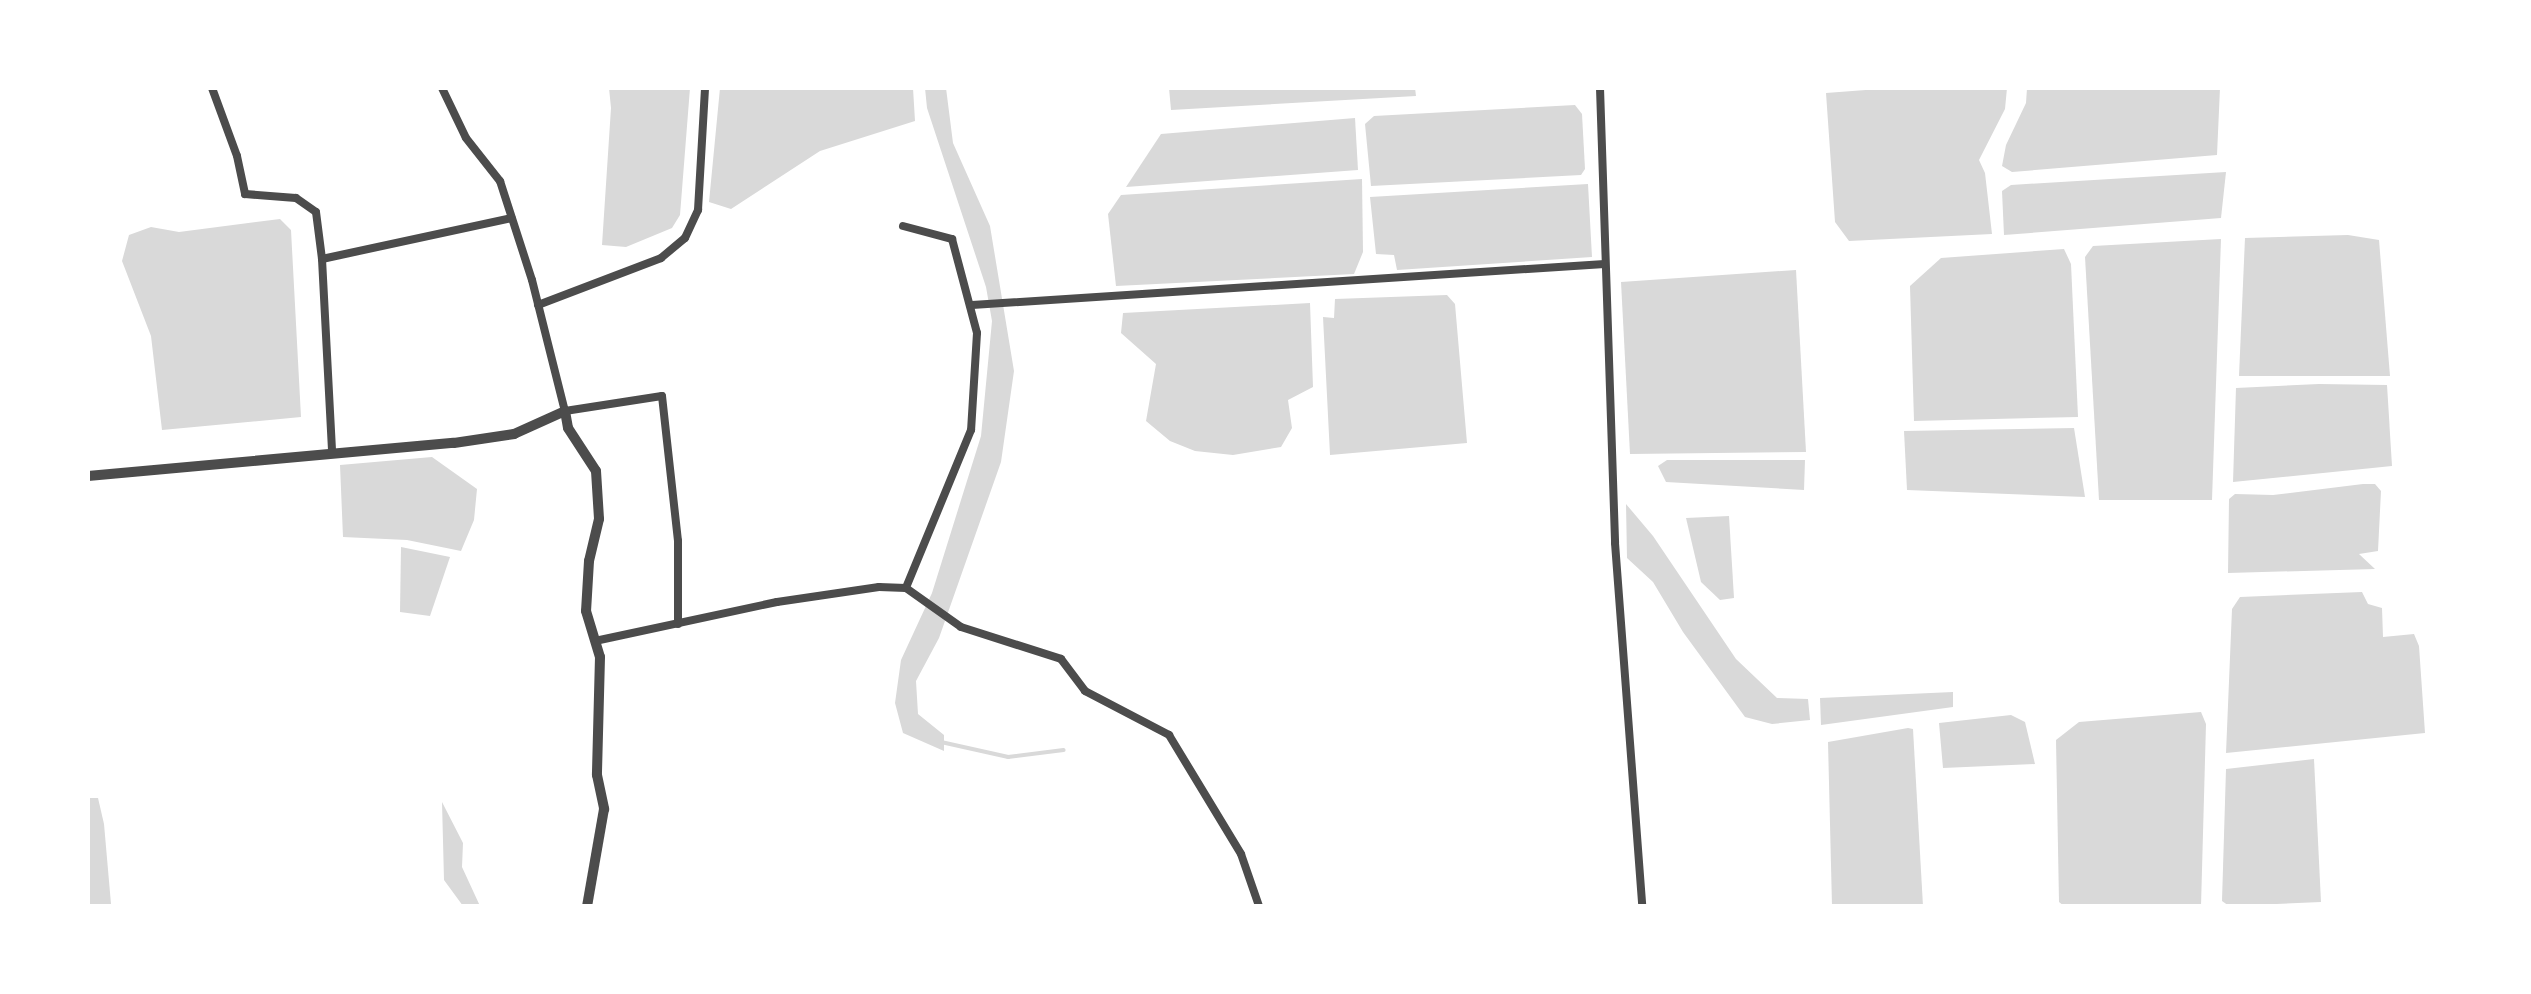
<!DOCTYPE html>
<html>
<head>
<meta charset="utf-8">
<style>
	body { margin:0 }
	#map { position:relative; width:2531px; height:994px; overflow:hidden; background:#fff; font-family:"Roboto Serif",serif }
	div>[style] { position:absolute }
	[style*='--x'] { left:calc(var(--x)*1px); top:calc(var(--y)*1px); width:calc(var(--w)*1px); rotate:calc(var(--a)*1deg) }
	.water>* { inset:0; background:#d9d9d9 }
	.stream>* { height:4px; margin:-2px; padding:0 2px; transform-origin:2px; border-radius:2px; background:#d9d9d9 }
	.minor>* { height:8px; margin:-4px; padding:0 4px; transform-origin:4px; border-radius:4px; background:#4c4c4c }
	.tertiary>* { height:10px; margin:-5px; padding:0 5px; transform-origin:5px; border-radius:5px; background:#4c4c4c }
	span { translate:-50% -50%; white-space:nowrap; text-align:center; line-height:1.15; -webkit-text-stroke:8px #fff; paint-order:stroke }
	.frame { position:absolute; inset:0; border:90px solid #fff; pointer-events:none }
</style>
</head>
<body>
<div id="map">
	<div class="water">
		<div style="clip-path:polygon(609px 88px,690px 88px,680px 215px,672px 228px,626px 247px,602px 245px,611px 108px)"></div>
		<div style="clip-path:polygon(720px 88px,913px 88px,915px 121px,820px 151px,731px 209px,709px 202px)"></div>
		<div style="clip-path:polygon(925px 88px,946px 88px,953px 143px,990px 226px,1014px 371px,1001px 462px,939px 638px,916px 681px,918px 714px,944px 735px,944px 751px,903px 733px,895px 703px,901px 660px,932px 593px,981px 436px,992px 321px,986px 287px,927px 108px)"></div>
		<div style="clip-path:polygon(1169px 88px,1415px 88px,1416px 96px,1171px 110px)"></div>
		<div style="clip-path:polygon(1892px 88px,2007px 88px,2005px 109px,1979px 160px,1985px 173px,1992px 234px,1849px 241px,1835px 222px,1826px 93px)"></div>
		<div style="clip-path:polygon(2027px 88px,2220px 88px,2217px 155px,2012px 172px,2002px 166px,2006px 145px,2026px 103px)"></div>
		<div style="clip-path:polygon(1575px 105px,1582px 114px,1585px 169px,1581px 175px,1371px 186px,1365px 124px,1374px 116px)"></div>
		<div style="clip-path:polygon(1355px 118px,1358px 170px,1126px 187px,1161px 134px)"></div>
		<div style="clip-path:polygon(2226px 172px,2221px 218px,2004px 235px,2002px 191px,2011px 185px)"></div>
		<div style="clip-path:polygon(1362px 179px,1363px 252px,1354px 274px,1116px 286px,1108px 214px,1121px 195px)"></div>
		<div style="clip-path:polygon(1588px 184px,1592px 257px,1397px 270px,1394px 255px,1376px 254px,1370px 197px)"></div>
		<div style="clip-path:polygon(280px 219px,291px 230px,301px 417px,162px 430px,151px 336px,122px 261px,129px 235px,151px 227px,179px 232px)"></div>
		<div style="clip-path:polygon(2348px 235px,2379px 240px,2390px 376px,2239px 376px,2245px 238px)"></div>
		<div style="clip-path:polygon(2221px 239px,2212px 500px,2099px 500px,2085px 257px,2093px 246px)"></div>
		<div style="clip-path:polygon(2064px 249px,2071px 264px,2078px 417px,1914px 421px,1910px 286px,1941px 258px)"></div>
		<div style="clip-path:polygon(1796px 270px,1806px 452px,1630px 454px,1621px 282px)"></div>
		<div style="clip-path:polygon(1447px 295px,1455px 304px,1467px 443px,1330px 455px,1323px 317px,1334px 318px,1335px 299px)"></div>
		<div style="clip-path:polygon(1310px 303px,1313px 387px,1288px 400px,1292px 428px,1281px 447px,1233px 455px,1195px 451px,1170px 441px,1146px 421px,1156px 364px,1121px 333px,1123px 313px)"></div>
		<div style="clip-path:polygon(2319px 384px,2387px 385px,2392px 466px,2233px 482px,2236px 388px)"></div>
		<div style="clip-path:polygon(2074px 428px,2085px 497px,1907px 490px,1904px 431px)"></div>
		<div style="clip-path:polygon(432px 457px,477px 489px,474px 520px,461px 551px,407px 540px,343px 537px,340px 465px)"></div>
		<div style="clip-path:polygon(1667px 460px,1805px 460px,1804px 490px,1666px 482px,1658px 466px)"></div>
		<div style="clip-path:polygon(2363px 484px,2375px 484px,2381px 491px,2378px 551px,2359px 554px,2375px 569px,2228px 573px,2229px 499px,2235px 494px,2273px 495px)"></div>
		<div style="clip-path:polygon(1626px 504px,1653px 536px,1736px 659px,1777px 698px,1808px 699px,1810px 720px,1772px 724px,1745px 717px,1683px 632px,1653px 582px,1627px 558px)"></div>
		<div style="clip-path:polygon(1729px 516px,1734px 598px,1720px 600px,1701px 582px,1686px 518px)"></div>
		<div style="clip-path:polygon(401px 547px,450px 557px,430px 616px,400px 612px)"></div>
		<div style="clip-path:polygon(2362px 592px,2368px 604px,2382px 608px,2383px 637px,2414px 634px,2419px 646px,2425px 733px,2226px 753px,2232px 609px,2240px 597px)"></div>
		<div style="clip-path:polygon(1953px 692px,1953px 707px,1821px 725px,1820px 698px)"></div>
		<div style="clip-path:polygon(2201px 712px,2206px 724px,2201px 906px,2064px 906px,2059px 902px,2056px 740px,2079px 722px)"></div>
		<div style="clip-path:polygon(2011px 715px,2025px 722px,2035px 764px,1943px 768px,1939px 723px)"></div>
		<div style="clip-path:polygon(1908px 728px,1913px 729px,1923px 906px,1832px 906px,1828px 742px)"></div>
		<div style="clip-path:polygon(2314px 759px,2321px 902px,2229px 906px,2222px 901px,2226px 769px)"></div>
		<div style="clip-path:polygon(88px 798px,98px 798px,104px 824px,111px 904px,99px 906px,88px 906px)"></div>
		<div style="clip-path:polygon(442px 802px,463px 843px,462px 867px,480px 906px,463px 906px,444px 880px)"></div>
	</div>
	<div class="stream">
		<div style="--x:941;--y:742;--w:69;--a:12.6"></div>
		<div style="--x:1008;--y:757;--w:56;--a:-7.1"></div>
	</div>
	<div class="minor">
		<div style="--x:212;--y:88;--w:72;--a:69.8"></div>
		<div style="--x:237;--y:156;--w:39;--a:78"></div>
		<div style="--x:245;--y:194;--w:51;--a:4.5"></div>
		<div style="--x:296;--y:198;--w:24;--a:35"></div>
		<div style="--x:316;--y:212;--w:47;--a:82.7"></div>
		<div style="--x:322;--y:259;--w:194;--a:-12.2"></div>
		<div style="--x:442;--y:88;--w:55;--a:64.4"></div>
		<div style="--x:466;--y:138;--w:55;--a:51.7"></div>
		<div style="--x:500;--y:181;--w:104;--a:72.1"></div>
		<div style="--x:532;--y:280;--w:135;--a:75.9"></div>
		<div style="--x:565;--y:411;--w:98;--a:-8.8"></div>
		<div style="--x:662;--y:396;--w:146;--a:83.7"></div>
		<div style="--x:678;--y:541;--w:83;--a:90"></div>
		<div style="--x:1600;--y:88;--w:455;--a:88.1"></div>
		<div style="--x:1615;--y:543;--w:364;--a:85.7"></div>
		<div style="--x:903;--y:226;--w:51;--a:14.9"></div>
		<div style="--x:952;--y:239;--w:97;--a:75.1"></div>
		<div style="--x:977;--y:333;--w:97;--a:93.5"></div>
		<div style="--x:971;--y:430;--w:171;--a:112.4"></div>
		<div style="--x:322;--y:259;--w:191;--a:87"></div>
		<div style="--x:538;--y:305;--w:132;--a:-20.9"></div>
		<div style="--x:661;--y:258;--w:31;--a:-40"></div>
		<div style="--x:685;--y:238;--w:31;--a:-65"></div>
		<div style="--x:698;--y:210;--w:122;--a:-86.7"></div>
		<div style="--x:972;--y:305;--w:634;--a:-3.71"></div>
		<div style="--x:595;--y:641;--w:186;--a:-12.1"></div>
		<div style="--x:777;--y:602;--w:103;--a:-8.4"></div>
		<div style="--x:879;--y:587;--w:27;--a:2"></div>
		<div style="--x:906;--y:588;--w:67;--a:35.3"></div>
		<div style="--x:961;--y:627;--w:105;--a:17.7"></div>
		<div style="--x:1061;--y:659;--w:40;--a:53"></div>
		<div style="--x:1085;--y:691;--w:95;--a:27.6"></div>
		<div style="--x:1169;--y:735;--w:139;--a:58.8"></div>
		<div style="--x:1241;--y:854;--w:55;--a:70.9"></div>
	</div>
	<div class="tertiary">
		<div style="--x:88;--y:476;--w:367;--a:-5.2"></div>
		<div style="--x:454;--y:443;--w:61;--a:-8.5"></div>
		<div style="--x:514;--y:434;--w:56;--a:-24.3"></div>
		<div style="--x:565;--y:411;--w:17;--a:80"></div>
		<div style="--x:568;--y:428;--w:51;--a:56.9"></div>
		<div style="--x:596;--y:471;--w:48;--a:86.4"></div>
		<div style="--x:599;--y:519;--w:43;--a:103.4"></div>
		<div style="--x:589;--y:561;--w:50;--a:93.4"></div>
		<div style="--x:586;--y:611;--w:48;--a:73.1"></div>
		<div style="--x:600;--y:657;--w:118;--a:91.5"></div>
		<div style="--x:597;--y:775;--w:35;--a:78"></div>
		<div style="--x:604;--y:809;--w:98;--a:99.9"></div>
	</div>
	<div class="frame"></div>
</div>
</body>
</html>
